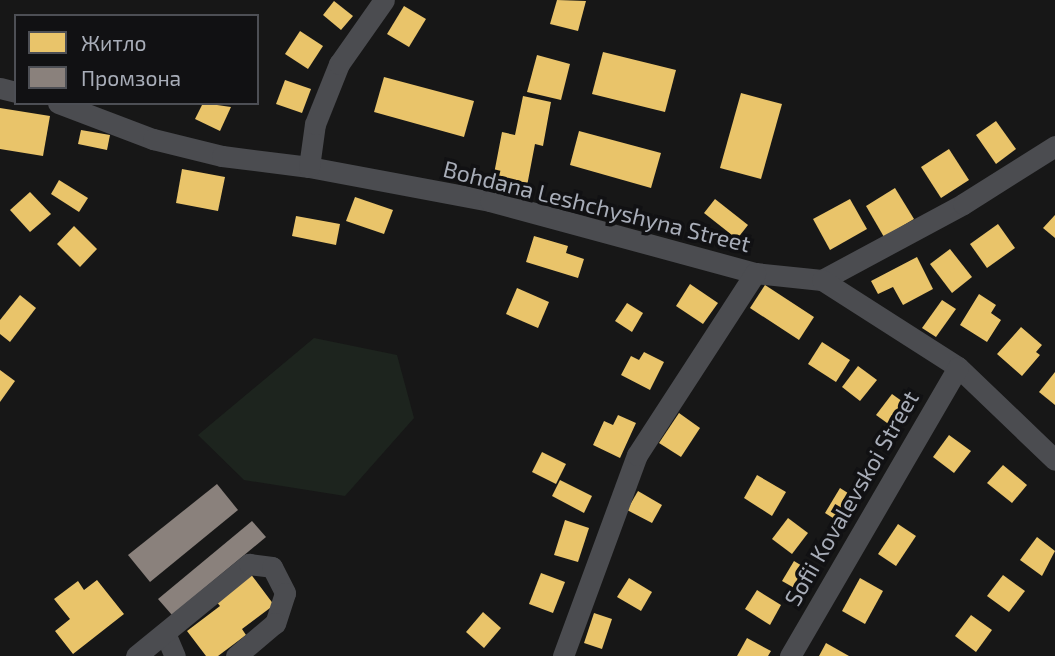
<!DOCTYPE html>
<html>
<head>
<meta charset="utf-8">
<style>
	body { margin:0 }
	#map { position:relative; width:1055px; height:656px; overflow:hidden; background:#171717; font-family:"Exo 2",sans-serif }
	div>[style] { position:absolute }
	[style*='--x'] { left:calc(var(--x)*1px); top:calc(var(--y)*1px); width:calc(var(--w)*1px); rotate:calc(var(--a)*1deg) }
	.green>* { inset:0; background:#1d241e }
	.homes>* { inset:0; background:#e9c46a }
	.industry>* { inset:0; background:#8a817c }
	.minor>* { height:21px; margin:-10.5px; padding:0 10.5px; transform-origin:10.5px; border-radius:10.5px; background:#4b4c50 }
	span { translate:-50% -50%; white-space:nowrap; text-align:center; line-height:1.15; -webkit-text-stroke:7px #111113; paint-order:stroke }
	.street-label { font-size:23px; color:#a8adb8 }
	.legend { position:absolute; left:14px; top:14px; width:245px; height:91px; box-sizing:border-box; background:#111113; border:2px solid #4d4f55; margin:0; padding:9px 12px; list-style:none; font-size:21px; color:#a8adb8 }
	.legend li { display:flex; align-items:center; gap:14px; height:35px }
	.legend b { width:35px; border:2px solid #4d4f55 }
</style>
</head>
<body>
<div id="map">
	<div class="green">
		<div style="clip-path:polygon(314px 338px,397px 355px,414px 418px,345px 496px,244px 480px,198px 435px)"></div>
	</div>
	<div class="homes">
		<div style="clip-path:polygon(557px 0,586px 1px,578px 31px,550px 24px)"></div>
		<div style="clip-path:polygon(334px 1px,353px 16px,341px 30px,323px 15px)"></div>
		<div style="clip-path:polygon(404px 6px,426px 19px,409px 47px,387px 34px)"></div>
		<div style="clip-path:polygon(300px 31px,323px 46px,308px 69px,285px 54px)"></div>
		<div style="clip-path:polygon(603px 52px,676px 70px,665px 112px,592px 94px)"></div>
		<div style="clip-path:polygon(537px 55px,570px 64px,561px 100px,527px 92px)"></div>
		<div style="clip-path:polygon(384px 77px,474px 101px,464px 137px,374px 112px)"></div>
		<div style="clip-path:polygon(285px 80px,311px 89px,302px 113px,276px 104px)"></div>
		<div style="clip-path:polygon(741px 93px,782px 104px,761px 179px,720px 168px)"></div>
		<div style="clip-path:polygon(523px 96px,551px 102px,543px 146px,535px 144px,527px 186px,493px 179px,502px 132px,515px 135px)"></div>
		<div style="clip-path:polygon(203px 103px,231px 107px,220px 131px,195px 119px)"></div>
		<div style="clip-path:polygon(0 108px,50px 116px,43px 156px,0 149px)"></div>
		<div style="clip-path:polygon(996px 121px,1016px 149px,996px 164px,976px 135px)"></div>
		<div style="clip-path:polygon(81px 130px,110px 135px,107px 150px,78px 144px)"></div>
		<div style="clip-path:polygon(579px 131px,661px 153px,651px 188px,570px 165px)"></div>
		<div style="clip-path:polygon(949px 149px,969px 180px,941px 198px,921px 167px)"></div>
		<div style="clip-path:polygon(182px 169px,225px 177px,218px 211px,176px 203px)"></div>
		<div style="clip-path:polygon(59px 180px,88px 198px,79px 212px,51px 194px)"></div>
		<div style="clip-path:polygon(895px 188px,914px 219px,884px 237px,866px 206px)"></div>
		<div style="clip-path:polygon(30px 192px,51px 214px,30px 232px,10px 210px)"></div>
		<div style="clip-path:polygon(355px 197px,393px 210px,384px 234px,346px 221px)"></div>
		<div style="clip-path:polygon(715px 199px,748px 225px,737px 239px,704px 213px)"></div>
		<div style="clip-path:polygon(850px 199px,867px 229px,830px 250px,813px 219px)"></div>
		<div style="clip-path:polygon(1055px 215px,1055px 238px,1043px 228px)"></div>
		<div style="clip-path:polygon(296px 216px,340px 224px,336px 245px,292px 236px)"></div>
		<div style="clip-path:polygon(998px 224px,1015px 248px,987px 268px,970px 244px)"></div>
		<div style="clip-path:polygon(74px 226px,97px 249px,80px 267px,57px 244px)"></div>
		<div style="clip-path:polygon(534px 236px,568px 246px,566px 253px,584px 259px,578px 278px,526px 262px)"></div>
		<div style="clip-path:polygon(950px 249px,972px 277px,952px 293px,930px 264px)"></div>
		<div style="clip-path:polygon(917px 257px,933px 289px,903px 305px,893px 287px,878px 294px,871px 281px)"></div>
		<div style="clip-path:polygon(690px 284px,718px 303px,703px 324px,676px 306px)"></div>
		<div style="clip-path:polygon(765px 285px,814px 317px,799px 340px,750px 308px)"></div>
		<div style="clip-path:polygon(517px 288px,549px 302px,538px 328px,506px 314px)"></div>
		<div style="clip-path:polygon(979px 294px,996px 305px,991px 313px,1001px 320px,987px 342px,960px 325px)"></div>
		<div style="clip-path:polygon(20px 295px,36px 308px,10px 342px,0 334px,0 320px)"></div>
		<div style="clip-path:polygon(942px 300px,956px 309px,936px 337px,922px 328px)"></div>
		<div style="clip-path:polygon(627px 303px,643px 313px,632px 332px,615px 321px)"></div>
		<div style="clip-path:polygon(1021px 327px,1042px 345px,1036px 352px,1040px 355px,1022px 376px,997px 354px)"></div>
		<div style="clip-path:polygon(822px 342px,850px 360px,836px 382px,808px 364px)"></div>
		<div style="clip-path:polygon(644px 352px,664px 362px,650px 390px,621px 375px,631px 356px,639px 360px)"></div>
		<div style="clip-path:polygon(858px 366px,877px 380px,860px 401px,842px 387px)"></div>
		<div style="clip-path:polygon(0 370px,15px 381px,0 402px)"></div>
		<div style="clip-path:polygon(1055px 372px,1055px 405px,1039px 392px)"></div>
		<div style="clip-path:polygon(892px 394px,910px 407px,894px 428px,876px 415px)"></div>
		<div style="clip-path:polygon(679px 413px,700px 428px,681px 457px,659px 443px)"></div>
		<div style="clip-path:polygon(618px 415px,636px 423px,620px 458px,593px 445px,604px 421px,613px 425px)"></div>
		<div style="clip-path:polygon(949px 435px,971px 451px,954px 473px,933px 457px)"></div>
		<div style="clip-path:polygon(542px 452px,566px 464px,556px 484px,532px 472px)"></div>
		<div style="clip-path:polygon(1003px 465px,1027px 485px,1012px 503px,987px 483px)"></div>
		<div style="clip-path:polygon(757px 475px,786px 492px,772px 516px,744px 498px)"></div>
		<div style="clip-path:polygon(560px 480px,592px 496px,584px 513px,552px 496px)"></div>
		<div style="clip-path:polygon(840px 488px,859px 500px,844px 525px,825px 513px)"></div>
		<div style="clip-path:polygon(638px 491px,662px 505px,652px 523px,627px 510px)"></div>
		<div style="clip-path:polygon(788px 518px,808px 533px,792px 554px,772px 539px)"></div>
		<div style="clip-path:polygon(565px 520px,589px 528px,578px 562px,554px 555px)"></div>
		<div style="clip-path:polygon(898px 524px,916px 536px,896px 566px,878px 554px)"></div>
		<div style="clip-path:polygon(1037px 537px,1055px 551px,1042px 576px,1020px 560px)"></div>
		<div style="clip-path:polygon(794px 561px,817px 575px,805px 594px,782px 581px)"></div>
		<div style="clip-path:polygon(250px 573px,274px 605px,242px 629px,246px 635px,218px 656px,206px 656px,187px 631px,220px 606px,215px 600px)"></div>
		<div style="clip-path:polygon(541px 573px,565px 582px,553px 613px,529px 604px)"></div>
		<div style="clip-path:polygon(1003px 575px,1025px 591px,1009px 612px,987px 596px)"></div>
		<div style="clip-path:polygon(629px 578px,652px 592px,641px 611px,617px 597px)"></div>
		<div style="clip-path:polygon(860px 578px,883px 591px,865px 624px,842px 611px)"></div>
		<div style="clip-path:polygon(97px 580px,124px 614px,73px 654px,55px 631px,70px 619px,54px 599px,78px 581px,84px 590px)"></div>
		<div style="clip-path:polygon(757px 590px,781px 605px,770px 625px,745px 609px)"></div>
		<div style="clip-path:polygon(483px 612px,501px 628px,484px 648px,466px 632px)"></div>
		<div style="clip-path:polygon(594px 613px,612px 619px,602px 649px,584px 643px)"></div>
		<div style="clip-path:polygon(971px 615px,992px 630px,976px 652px,955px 636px)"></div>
		<div style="clip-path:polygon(747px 638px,771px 651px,768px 656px,737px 656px)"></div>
		<div style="clip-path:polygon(826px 643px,849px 656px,819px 656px)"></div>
	</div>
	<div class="industry">
		<div style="clip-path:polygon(217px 484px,238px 510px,150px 582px,128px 555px)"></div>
		<div style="clip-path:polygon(252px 521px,266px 537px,172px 615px,158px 599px)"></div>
	</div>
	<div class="minor">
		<div style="--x:0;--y:88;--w:16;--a:14"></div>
		<div style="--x:58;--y:103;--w:102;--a:20.8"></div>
		<div style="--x:153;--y:139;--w:71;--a:13.8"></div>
		<div style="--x:222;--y:156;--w:88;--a:7.2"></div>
		<div style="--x:309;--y:167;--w:184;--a:10.6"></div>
		<div style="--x:490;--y:201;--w:275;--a:15.2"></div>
		<div style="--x:755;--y:273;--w:67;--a:6"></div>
		<div style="--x:822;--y:280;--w:160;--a:-28.3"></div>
		<div style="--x:963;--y:204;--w:109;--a:-32.2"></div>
		<div style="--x:309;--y:167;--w:43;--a:-82.1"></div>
		<div style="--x:315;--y:124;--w:65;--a:-68.2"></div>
		<div style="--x:339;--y:64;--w:78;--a:-54.9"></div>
		<div style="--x:822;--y:280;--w:161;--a:32.6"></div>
		<div style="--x:958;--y:367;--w:134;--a:43.8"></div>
		<div style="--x:165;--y:633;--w:25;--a:67"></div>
		<div style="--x:136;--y:656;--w:146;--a:-39.2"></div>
		<div style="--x:249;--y:564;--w:23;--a:7"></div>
		<div style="--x:272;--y:567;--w:29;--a:63"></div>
		<div style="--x:285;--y:593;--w:32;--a:108"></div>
		<div style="--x:275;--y:623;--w:51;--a:139.8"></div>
		<div style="--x:563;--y:656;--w:214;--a:-69.8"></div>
		<div style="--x:637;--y:455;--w:217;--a:-57"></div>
		<div style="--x:790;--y:656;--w:334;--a:-59.8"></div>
	</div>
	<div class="street-label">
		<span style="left:597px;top:206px;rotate:14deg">Bohdana Leshchyshyna Street</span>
		<span style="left:851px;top:498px;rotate:-60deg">Sofii Kovalevskoi Street</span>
	</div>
	<ul class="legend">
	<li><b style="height:19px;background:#e9c46a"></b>Житло</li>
	<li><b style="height:19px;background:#8a817c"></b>Промзона</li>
	</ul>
</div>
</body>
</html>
